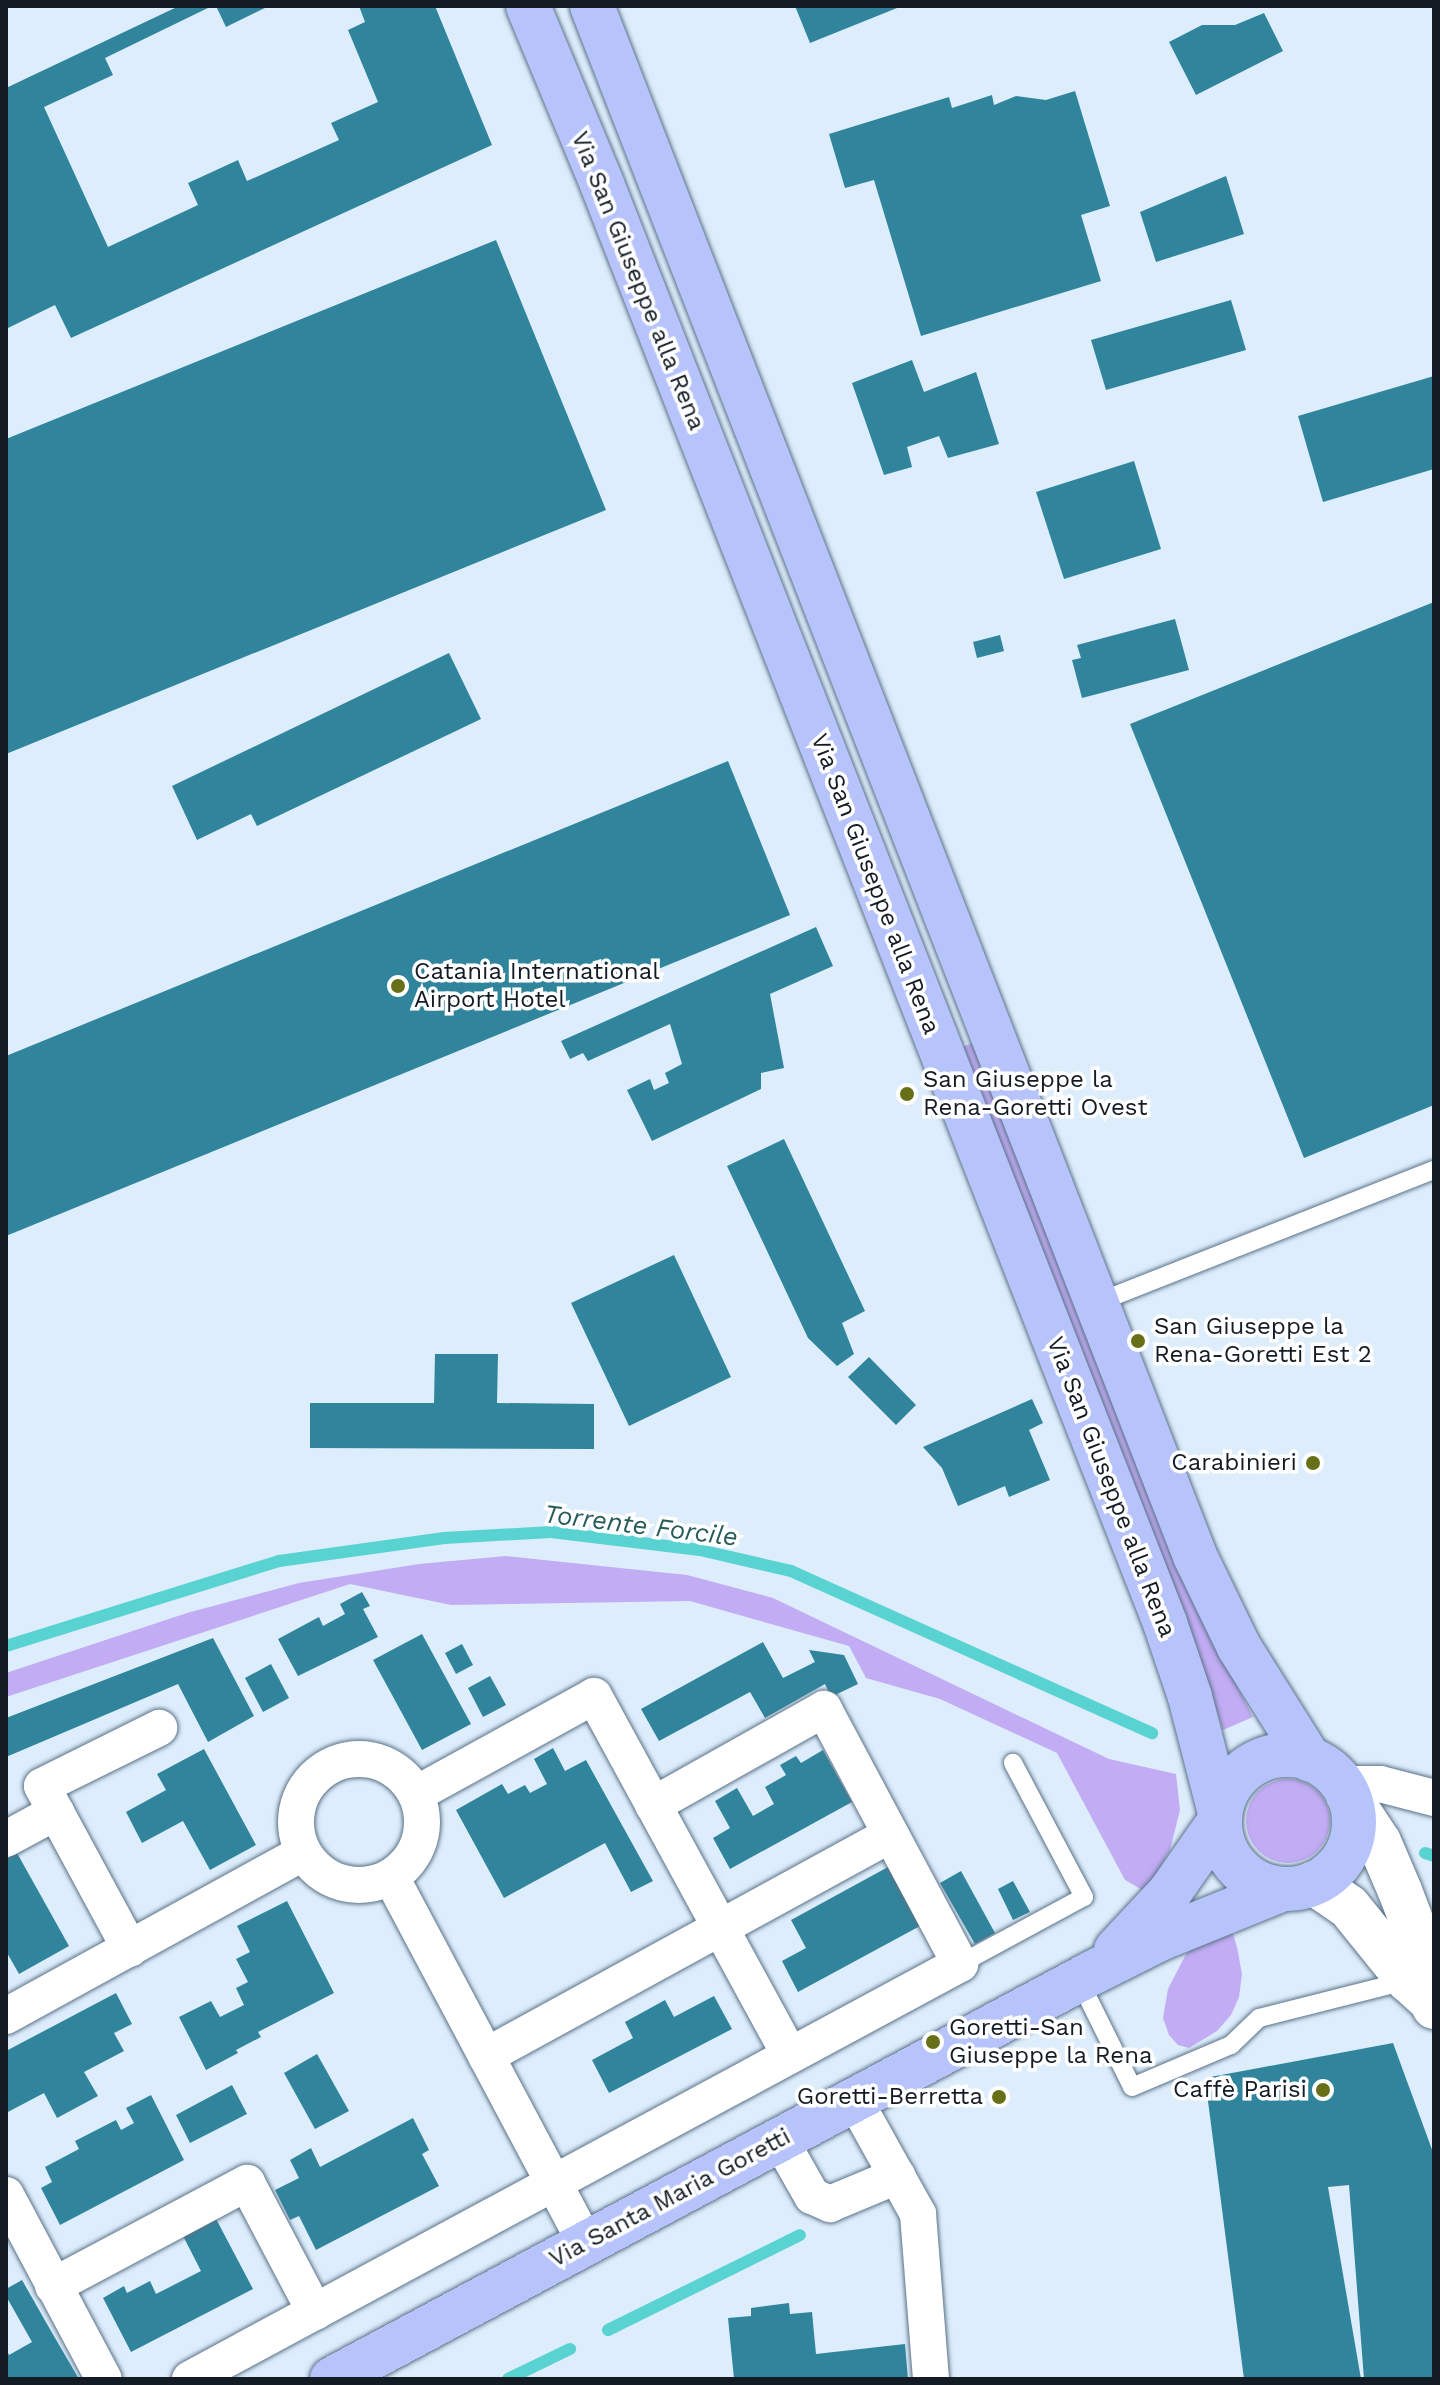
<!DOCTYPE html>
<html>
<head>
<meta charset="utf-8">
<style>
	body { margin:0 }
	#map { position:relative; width:1440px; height:2385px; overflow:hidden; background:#ddedfb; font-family:"Work Sans",sans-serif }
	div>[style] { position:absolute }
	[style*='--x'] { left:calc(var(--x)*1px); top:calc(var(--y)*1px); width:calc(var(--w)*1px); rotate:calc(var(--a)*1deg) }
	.green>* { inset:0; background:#c2acf4 }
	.round { border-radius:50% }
	.stream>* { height:12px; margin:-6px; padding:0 6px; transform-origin:6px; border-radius:6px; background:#58d3d1 }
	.building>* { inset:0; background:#30859c }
	.roads { filter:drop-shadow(0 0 2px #5a7288) drop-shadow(0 0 2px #5a7288) }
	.service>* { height:18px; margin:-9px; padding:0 9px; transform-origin:9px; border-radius:9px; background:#fff }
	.minor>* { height:36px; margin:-18px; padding:0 18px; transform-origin:18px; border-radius:18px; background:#fff }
	.minor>.ring { margin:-18px; padding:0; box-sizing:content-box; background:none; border:36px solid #fff; border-radius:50% }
	.secondary>* { height:44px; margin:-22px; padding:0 22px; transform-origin:22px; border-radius:22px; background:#fff }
	.primary>* { height:44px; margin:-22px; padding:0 22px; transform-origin:22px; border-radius:22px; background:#b7c4fb }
	.primary>.ring { margin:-22px; padding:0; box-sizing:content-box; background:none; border:44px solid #b7c4fb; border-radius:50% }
	.dots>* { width:22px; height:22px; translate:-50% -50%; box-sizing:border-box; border:4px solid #fff; border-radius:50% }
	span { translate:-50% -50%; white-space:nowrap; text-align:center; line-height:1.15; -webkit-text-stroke:7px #fff; paint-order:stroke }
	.street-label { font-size:24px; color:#131c25 }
	.poi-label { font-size:24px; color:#131c25 }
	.left { translate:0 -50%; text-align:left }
	.right { translate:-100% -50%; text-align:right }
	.water-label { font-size:26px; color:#285c5b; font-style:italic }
	.frame { position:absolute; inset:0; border:8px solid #131c25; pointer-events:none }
</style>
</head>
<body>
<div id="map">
	<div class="green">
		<div style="clip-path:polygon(973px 1043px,1210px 1634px,1253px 1717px,1223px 1730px,1194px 1640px,962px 1047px)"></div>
		<div style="clip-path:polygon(506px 1556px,687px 1575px,773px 1598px,1109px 1759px,1176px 1774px,1180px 1810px,1170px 1850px,1146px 1892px,1125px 1880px,1057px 1753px,940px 1699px,866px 1678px,849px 1646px,690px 1601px,451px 1605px,350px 1584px,6px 1697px,6px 1673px,187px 1613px,299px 1583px,419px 1564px)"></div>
		<div class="round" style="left:1246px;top:1779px;width:84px;height:84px"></div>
		<div style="clip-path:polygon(1221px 1929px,1233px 1934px,1237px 1947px,1242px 1974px,1239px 1997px,1231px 2015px,1217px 2031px,1189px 2048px,1178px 2045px,1169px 2035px,1163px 2018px,1168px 1989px,1186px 1954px,1202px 1938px)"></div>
	</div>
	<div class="stream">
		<div style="--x:6;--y:1646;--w:286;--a:-17.3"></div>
		<div style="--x:279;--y:1561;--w:167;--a:-7.9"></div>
		<div style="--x:444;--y:1538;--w:107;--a:-3.2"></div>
		<div style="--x:551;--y:1532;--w:150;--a:6.9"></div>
		<div style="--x:700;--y:1550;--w:93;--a:13"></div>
		<div style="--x:791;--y:1571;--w:396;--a:24.2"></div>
		<div style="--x:1425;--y:1853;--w:9;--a:18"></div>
		<div style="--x:608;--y:2330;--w:214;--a:-26.3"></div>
		<div style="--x:508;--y:2379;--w:69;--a:-25.8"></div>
	</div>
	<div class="building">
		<div style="clip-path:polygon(179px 6px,212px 6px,105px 58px,113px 75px,44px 107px,108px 247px,198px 205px,188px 183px,238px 160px,247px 181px,339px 140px,331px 123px,378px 102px,348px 30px,365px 22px,359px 6px,435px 6px,492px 145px,71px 338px,55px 305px,6px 329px,6px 88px)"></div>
		<div style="clip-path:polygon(216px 6px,269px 6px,226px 27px)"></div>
		<div style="clip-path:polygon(795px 6px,902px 6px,810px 43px)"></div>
		<div style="clip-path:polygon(1264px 13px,1283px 51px,1196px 95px,1169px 42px,1202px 25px,1235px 25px)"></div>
		<div style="clip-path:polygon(1075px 91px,1110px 206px,1081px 215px,1101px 281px,921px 336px,874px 180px,845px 188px,829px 134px,949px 97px,952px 108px,992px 95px,994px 105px,1016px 96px,1046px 100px)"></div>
		<div style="clip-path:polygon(1226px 176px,1244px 234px,1156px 262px,1140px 212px)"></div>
		<div style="clip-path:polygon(496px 240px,606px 510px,6px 754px,6px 439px)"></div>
		<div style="clip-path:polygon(1231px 300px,1246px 350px,1106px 390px,1091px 340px)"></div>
		<div style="clip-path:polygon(912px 360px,924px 392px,976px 372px,999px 444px,948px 458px,939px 436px,907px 447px,912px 467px,884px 475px,852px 383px)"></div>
		<div style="clip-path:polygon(1434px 376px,1434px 469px,1323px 502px,1298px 416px)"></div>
		<div style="clip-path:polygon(1134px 461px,1161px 549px,1064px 579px,1036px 492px)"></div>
		<div style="clip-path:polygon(1434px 602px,1434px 1105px,1304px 1158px,1130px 724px)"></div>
		<div style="clip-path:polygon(1175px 619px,1189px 670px,1082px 698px,1072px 660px,1081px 658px,1077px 645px)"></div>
		<div style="clip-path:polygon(1000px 635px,1004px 651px,977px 658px,973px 642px)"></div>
		<div style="clip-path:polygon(449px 653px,481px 719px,257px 826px,251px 814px,197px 840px,172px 786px)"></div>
		<div style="clip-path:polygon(728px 761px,790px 915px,6px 1236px,6px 1056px)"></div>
		<div style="clip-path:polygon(816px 927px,833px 966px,770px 994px,784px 1068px,761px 1073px,761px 1089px,652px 1141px,627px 1090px,650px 1079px,654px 1090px,669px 1083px,665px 1073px,682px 1064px,670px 1024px,588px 1061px,583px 1053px,570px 1059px,561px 1041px)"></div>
		<div style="clip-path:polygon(784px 1139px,865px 1311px,842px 1323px,854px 1354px,837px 1366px,808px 1338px,727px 1166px)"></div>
		<div style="clip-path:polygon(674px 1255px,731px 1377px,629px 1426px,571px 1303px)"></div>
		<div style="clip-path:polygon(435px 1354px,498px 1354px,497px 1403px,594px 1404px,594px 1449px,310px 1448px,310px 1403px,434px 1403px)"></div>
		<div style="clip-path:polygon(869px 1357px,916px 1405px,896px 1425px,848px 1377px)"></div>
		<div style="clip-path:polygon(1032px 1399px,1043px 1423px,1029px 1430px,1050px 1480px,1009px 1497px,1005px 1486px,958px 1506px,942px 1468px,923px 1447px)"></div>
		<div style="clip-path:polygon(362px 1592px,370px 1606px,363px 1609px,378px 1637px,298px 1676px,278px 1639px,319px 1617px,323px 1626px,345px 1614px,340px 1604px)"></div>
		<div style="clip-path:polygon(422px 1634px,471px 1724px,422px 1750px,373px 1660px)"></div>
		<div style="clip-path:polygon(213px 1638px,254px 1716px,208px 1742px,178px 1684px,6px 1757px,6px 1718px)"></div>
		<div style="clip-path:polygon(763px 1642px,783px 1678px,815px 1662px,809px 1650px,844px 1655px,858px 1684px,831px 1697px,825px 1684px,765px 1718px,750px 1692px,659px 1741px,641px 1709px)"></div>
		<div style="clip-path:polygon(462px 1644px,473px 1665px,456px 1674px,445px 1653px)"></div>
		<div style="clip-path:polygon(271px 1664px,289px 1698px,263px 1712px,245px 1678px)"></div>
		<div style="clip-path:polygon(490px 1676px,506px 1705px,483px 1717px,468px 1688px)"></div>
		<div style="clip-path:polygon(553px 1748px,565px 1771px,586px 1760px,653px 1881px,631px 1892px,605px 1843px,504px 1898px,456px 1810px,502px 1784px,508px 1794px,525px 1785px,530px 1793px,547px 1784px,534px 1759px)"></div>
		<div style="clip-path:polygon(204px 1749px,256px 1845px,210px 1870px,183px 1821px,142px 1843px,126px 1812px,166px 1790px,157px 1774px)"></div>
		<div style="clip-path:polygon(823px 1750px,852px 1802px,730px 1869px,713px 1838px,730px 1828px,715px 1801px,737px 1788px,753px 1816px,774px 1804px,765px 1787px,786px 1775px,780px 1765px,796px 1756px,801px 1763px)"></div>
		<div style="clip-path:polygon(17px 1853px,69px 1946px,19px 1974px,6px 1951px,6px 1859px)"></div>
		<div style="clip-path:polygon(888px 1867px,920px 1926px,798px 1992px,782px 1961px,806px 1948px,791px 1920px)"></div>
		<div style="clip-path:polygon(961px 1871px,995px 1933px,975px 1944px,940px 1883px)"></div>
		<div style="clip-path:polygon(1013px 1881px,1030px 1912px,1013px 1920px,998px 1889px)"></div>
		<div style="clip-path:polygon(287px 1901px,334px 1993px,258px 2032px,261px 2037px,236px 2050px,238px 2053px,206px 2070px,179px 2017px,211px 2001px,220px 2017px,244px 2005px,236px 1988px,248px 1982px,236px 1959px,250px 1952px,237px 1926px)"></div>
		<div style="clip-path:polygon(116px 1993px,132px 2024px,114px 2033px,124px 2051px,84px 2072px,98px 2096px,57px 2118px,44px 2093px,6px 2113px,6px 2051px)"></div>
		<div style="clip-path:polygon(714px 1996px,732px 2029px,609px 2093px,592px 2060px,633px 2038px,625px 2022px,665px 2000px,674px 2017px)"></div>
		<div style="clip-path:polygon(1393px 2043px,1434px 2155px,1434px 2379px,1364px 2379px,1349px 2185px,1328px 2187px,1361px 2379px,1244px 2379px,1205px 2078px)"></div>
		<div style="clip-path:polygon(317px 2054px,349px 2111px,315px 2129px,284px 2073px)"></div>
		<div style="clip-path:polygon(232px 2085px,247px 2114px,190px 2143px,176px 2115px)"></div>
		<div style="clip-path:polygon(151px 2095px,184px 2160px,60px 2225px,41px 2188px,52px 2182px,45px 2167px,79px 2149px,75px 2141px,116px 2120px,121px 2130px,134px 2123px,126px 2108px)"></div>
		<div style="clip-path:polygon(413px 2118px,429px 2150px,422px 2154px,439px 2186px,316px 2250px,299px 2216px,290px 2220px,275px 2190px,299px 2178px,290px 2160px,311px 2148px,320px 2167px)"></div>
		<div style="clip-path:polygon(214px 2215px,253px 2289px,131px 2352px,103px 2298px,124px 2286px,127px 2293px,150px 2281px,156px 2294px,201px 2271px,181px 2232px)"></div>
		<div style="clip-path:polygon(22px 2280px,51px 2331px,79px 2379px,6px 2379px,6px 2349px,9px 2355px,32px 2342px,6px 2296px,6px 2289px)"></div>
		<div style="clip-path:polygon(789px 2303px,790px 2314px,812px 2312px,816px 2354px,905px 2344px,908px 2379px,734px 2379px,728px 2318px,751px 2316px,751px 2308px)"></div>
	</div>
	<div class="roads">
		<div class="service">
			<div style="--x:1096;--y:1303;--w:363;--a:-21.5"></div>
			<div style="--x:960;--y:1964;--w:141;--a:-28.4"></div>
			<div style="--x:1084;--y:1897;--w:152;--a:-117.9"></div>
			<div style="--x:1079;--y:1980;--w:119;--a:63.6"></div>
			<div style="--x:1132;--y:2087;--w:108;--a:-23"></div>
			<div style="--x:1231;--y:2045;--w:39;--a:-44"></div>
			<div style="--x:1259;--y:2018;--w:151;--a:-14.2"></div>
		</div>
		<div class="minor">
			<div class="ring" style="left:296px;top:1759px;width:90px;height:90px"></div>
			<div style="--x:1342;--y:1784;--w:38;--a:0"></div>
			<div style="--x:1380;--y:1784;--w:56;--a:14.5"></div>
			<div style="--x:416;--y:1794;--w:203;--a:-28.8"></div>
			<div style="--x:594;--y:1696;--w:409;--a:61.4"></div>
			<div style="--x:6;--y:1839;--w:57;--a:-28.4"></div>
			<div style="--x:391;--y:1877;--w:415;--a:62"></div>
			<div style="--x:130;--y:1949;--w:185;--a:-118.4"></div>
			<div style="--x:42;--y:1786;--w:131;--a:-26.4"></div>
			<div style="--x:6;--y:2016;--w:339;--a:-28.8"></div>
			<div style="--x:486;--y:2056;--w:460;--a:-28.7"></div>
			<div style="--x:854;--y:2099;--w:132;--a:60.9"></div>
			<div style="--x:918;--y:2214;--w:166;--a:85.5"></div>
			<div style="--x:779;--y:2138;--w:67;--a:60.4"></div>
			<div style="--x:812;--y:2196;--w:20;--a:24"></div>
			<div style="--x:830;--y:2204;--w:73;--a:-22.7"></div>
			<div style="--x:6;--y:2195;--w:208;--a:62"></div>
			<div style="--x:53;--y:2286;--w:220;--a:-28"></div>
			<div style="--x:247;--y:2183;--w:146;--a:62.2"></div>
			<div style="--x:190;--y:2379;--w:875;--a:-28.32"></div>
			<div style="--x:960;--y:1964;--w:289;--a:-118.1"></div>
			<div style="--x:824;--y:1709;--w:196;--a:150.7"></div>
		</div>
		<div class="secondary">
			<div style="--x:1348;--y:1795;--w:56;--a:56.6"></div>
			<div style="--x:1379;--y:1842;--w:53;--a:66.8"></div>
			<div style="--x:1400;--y:1891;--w:67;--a:69.1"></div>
			<div style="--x:1424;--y:1954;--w:54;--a:79.3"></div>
			<div style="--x:1314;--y:1883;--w:42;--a:34.4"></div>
			<div style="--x:1349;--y:1907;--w:94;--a:51.1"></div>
			<div style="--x:1408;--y:1980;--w:31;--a:42"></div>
		</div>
		<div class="primary">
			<div style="--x:528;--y:6;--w:193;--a:67.4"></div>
			<div style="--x:602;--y:184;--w:1545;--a:68.63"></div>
			<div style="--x:1165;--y:1623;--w:78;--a:71.3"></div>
			<div style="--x:1190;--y:1697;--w:120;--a:75.5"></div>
			<div style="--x:592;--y:6;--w:1663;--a:68.74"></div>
			<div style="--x:1195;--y:1556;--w:101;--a:64.2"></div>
			<div style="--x:1239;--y:1647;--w:133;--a:57.9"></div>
			<div class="ring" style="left:1220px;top:1755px;width:90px;height:90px"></div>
			<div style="--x:1116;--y:1950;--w:79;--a:-47"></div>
			<div style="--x:1170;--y:1892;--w:85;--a:-55"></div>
			<div style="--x:332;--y:2379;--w:862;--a:-28.11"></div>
			<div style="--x:1092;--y:1973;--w:78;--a:-26.6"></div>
			<div style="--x:1162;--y:1938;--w:131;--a:-22"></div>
		</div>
	</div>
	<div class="dots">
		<div style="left:398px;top:986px;background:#677018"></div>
		<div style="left:907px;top:1094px;background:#677018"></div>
		<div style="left:1138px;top:1341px;background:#677018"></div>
		<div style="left:1313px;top:1463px;background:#677018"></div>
		<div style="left:933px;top:2042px;background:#677018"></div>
		<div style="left:1323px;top:2090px;background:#677018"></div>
		<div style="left:999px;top:2097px;background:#677018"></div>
	</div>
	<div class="street-label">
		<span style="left:638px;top:281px;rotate:68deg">Via San Giuseppe alla Rena</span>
		<span style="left:875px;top:884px;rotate:69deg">Via San Giuseppe alla Rena</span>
		<span style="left:1111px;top:1487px;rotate:69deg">Via San Giuseppe alla Rena</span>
		<span style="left:670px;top:2198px;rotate:-28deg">Via Santa Maria Goretti</span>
	</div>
	<div class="poi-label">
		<span class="left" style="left:414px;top:986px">Catania International<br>Airport Hotel</span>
		<span class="left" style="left:923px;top:1094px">San Giuseppe la<br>Rena-Goretti Ovest</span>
		<span class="left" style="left:1154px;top:1341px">San Giuseppe la<br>Rena-Goretti Est 2</span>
		<span class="right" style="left:1297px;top:1463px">Carabinieri</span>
		<span class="left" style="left:949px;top:2042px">Goretti-San<br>Giuseppe la Rena</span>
		<span class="right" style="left:1307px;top:2090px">Caffè Parisi</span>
		<span class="right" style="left:983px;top:2097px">Goretti-Berretta</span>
	</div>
	<div class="water-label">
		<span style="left:641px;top:1526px;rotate:7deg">Torrente Forcile</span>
	</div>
	<div class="frame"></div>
</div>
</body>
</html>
